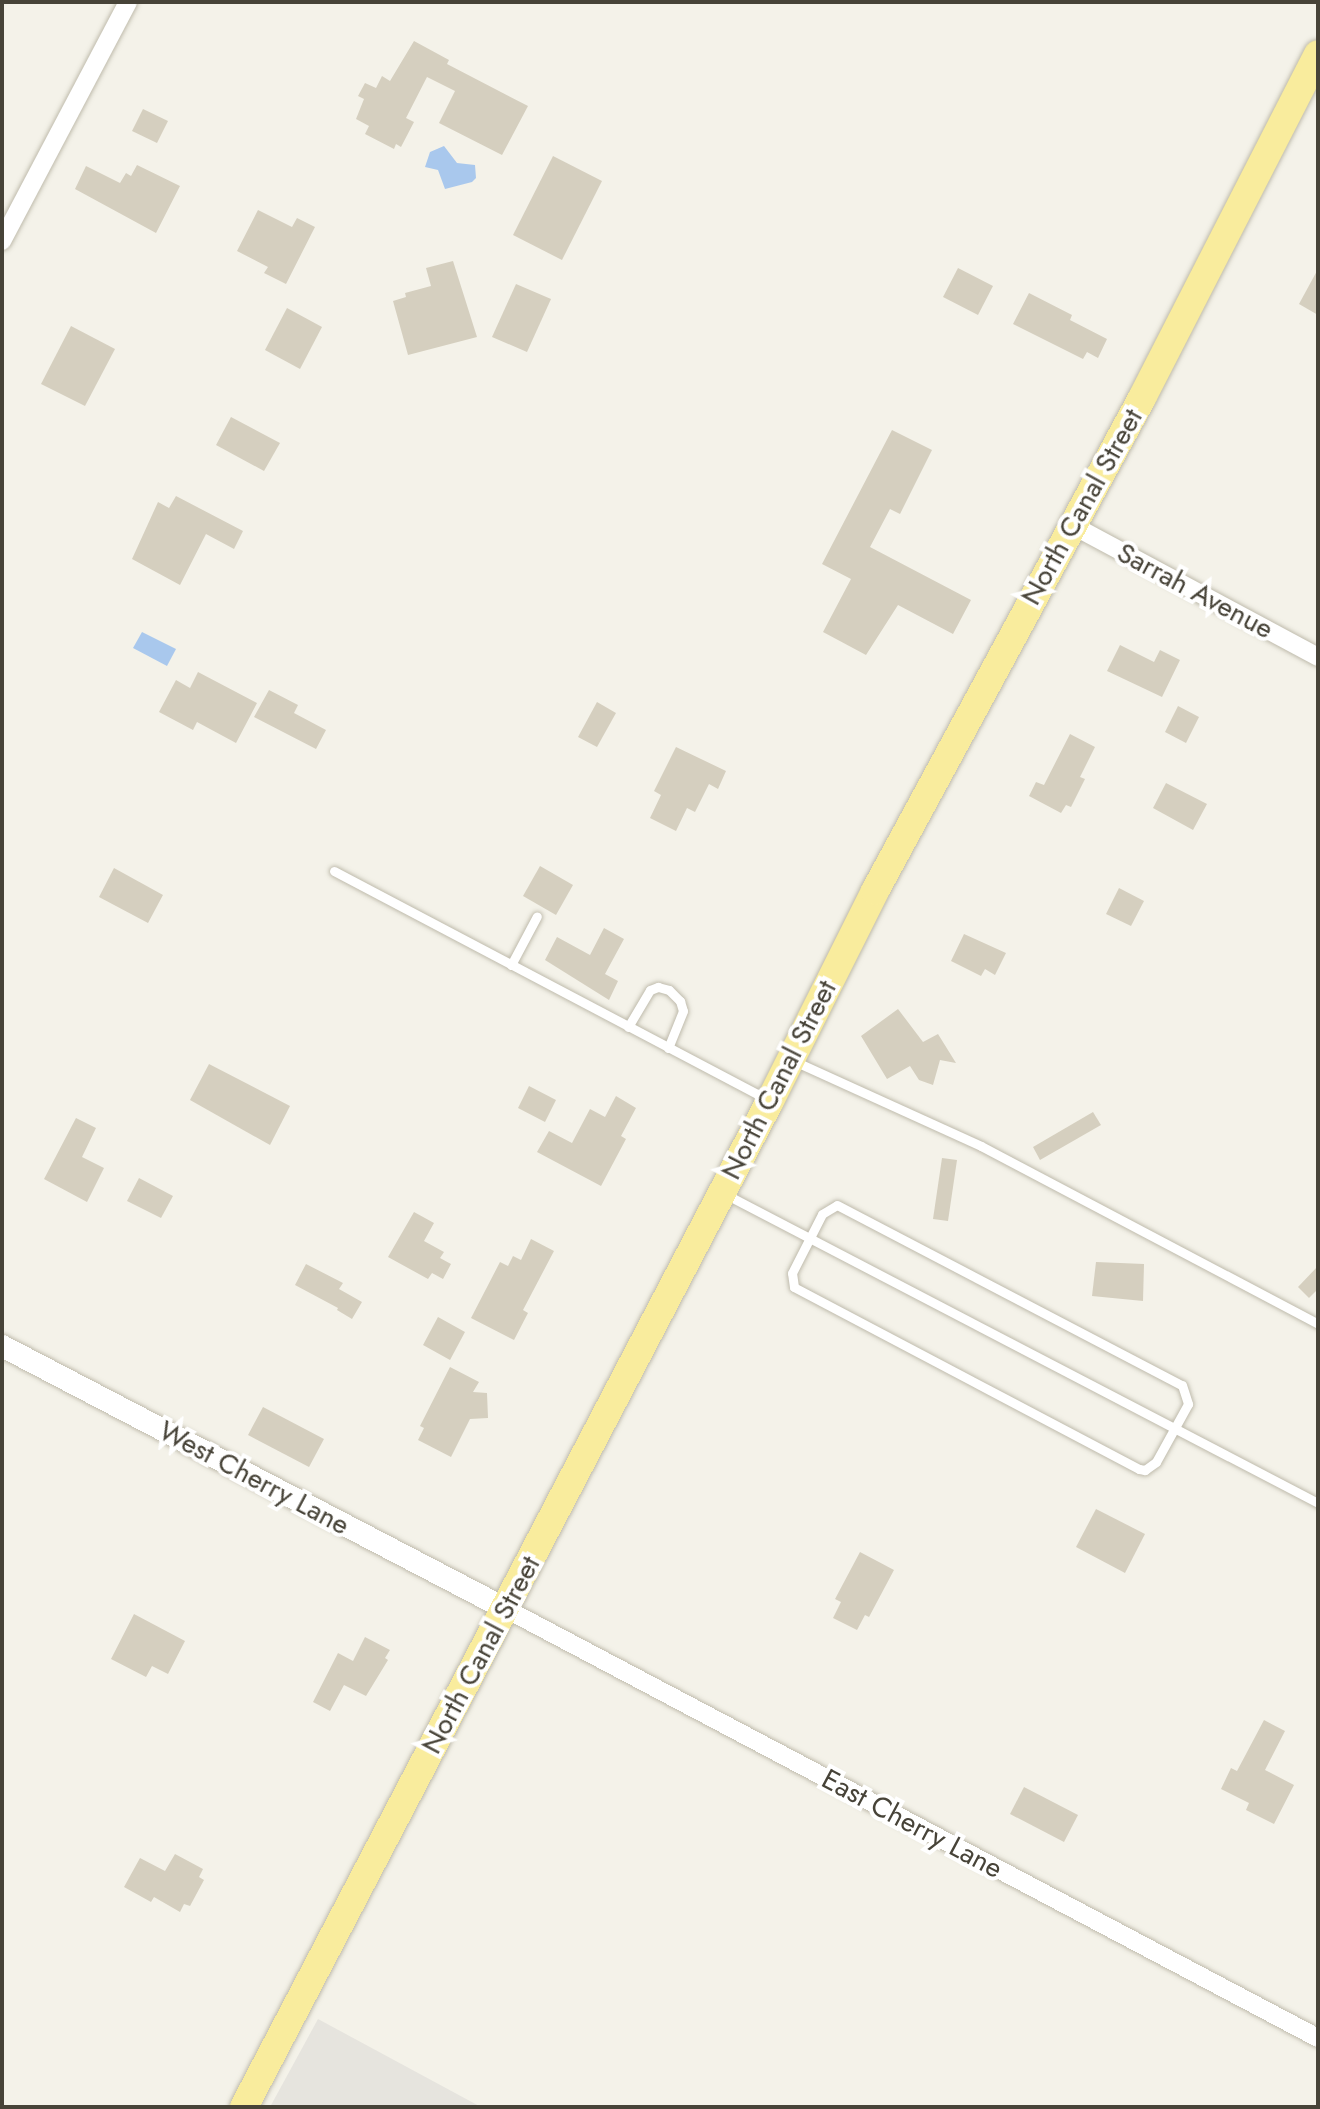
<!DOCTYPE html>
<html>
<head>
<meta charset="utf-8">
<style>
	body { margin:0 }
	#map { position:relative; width:1320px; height:2109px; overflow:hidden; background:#f4f2e9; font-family:Jost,sans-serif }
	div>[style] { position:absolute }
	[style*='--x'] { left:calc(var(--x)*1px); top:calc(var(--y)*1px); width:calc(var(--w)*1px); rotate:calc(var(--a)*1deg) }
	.industrial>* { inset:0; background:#e6e4de }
	.water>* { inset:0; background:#a9c8ed }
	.building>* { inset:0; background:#d5cfbf }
	.roads { filter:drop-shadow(0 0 2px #bfbbac) drop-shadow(0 0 2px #bfbbac) }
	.service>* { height:9px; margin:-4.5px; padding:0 4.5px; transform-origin:4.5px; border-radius:4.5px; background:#fff }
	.minor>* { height:18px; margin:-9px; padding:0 9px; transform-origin:9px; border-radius:9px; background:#fff }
	.tertiary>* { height:22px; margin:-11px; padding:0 11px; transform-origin:11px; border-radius:11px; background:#fff }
	.primary>* { height:28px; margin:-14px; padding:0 14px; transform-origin:14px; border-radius:14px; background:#f9ec9d }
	span { translate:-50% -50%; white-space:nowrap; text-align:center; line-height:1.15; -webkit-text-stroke:8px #fff; paint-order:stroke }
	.street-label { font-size:28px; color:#474338 }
	.frame { position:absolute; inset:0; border:4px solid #474338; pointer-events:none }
</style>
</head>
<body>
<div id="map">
	<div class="industrial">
		<div style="clip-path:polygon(318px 2019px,481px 2107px,270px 2107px)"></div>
	</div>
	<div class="water">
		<div style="clip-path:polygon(444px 146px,457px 163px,475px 165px,476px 178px,472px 182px,445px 189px,438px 170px,425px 167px,430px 152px)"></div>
		<div style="clip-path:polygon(142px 632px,176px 649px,167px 666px,133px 648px)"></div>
	</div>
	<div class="building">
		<div style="clip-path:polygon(414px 41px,449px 60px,447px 64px,528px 106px,502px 155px,439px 123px,455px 91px,427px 77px,406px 118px,414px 122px,401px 147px,396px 144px,394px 149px,365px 134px,369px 126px,356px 119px,364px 99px,358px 96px,365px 83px,376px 88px,382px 76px,390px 81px)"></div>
		<div style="clip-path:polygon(143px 109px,168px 121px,157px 143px,132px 131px)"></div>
		<div style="clip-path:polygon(553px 156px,602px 181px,562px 260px,513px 235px)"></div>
		<div style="clip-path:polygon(137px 165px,180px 186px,156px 233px,75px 189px,86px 166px,120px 183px,126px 173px,131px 176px)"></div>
		<div style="clip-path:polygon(258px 210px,292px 227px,297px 218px,315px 227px,286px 284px,264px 273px,268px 267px,237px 251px)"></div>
		<div style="clip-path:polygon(453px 261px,477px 337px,408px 355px,393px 301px,406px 297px,405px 293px,431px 286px,426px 268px)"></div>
		<div style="clip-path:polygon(958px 268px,993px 286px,978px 315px,943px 297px)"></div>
		<div style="clip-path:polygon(1318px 269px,1318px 315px,1299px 304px)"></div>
		<div style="clip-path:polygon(516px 284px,551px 299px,527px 352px,492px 337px)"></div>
		<div style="clip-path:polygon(1029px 293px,1072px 315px,1070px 320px,1107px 339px,1098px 358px,1087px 352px,1083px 359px,1013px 324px)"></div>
		<div style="clip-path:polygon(287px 308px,322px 327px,300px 369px,265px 350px)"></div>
		<div style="clip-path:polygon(71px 326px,115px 349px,85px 406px,41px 384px)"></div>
		<div style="clip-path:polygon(231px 417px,280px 443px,264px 471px,216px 445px)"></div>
		<div style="clip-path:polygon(892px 430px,932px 450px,900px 514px,890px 509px,870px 547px,971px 600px,953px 634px,898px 605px,866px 655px,823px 632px,851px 579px,822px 564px)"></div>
		<div style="clip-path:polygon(176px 496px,243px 531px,234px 549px,206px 534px,180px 585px,132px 559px,158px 502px,169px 508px)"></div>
		<div style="clip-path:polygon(1120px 645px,1154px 662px,1160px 650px,1180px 660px,1162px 697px,1107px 671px)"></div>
		<div style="clip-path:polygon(198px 672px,257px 703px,236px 743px,197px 722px,193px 730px,159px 712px,176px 680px,190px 688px)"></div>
		<div style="clip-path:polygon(269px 690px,298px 705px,294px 713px,326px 730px,316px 749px,254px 717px)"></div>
		<div style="clip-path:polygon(597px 702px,616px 713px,597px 747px,578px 737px)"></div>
		<div style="clip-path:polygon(1178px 706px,1199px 717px,1186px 743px,1165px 732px)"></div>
		<div style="clip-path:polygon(1070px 734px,1095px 747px,1080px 777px,1085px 779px,1071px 807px,1066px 805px,1061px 813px,1029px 796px,1036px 782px,1044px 785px)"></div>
		<div style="clip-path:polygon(676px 747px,726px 771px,718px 789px,709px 784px,695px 812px,687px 808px,676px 831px,650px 818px,661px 795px,654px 791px)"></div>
		<div style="clip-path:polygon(1166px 783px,1207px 804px,1193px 830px,1153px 808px)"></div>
		<div style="clip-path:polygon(540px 866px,573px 885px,556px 915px,523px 896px)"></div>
		<div style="clip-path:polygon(114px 868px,163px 895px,148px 923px,99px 897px)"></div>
		<div style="clip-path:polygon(1119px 888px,1144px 901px,1131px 926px,1106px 914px)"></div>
		<div style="clip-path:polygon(604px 928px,624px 939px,605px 974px,618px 981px,609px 1000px,545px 960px,557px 937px,590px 955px)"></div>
		<div style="clip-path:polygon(964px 934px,1006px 953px,995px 975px,985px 969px,981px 976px,951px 961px)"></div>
		<div style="clip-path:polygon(898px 1009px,923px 1042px,938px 1034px,956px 1063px,940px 1060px,933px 1085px,919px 1080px,910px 1066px,887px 1079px,861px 1036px)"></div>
		<div style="clip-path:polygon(209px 1064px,290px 1106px,270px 1145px,190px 1100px)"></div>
		<div style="clip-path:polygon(529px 1086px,556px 1100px,545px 1122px,518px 1108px)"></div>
		<div style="clip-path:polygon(616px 1096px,636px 1108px,621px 1136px,626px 1139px,601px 1186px,537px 1152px,549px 1131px,572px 1143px,590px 1109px,605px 1117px)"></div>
		<div style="clip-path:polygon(1093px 1112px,1101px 1125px,1040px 1160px,1033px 1147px)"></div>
		<div style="clip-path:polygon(76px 1118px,96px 1128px,82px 1157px,104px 1168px,87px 1202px,44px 1179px)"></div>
		<div style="clip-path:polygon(942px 1158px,957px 1160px,948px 1221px,933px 1219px)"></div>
		<div style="clip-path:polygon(139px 1178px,173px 1196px,161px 1218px,127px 1201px)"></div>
		<div style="clip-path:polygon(414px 1212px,434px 1223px,424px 1241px,444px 1252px,440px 1258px,451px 1264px,443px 1279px,432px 1273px,428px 1279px,388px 1257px)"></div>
		<div style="clip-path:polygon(531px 1239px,554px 1251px,523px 1310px,528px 1313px,514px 1340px,471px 1318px,500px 1262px,508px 1266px,513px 1256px,521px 1260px)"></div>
		<div style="clip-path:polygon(1096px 1262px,1144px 1264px,1143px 1301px,1092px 1296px)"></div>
		<div style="clip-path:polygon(306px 1264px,343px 1283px,339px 1289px,362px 1302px,352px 1319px,337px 1310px,338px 1308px,295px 1285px)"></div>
		<div style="clip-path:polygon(1318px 1266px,1318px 1289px,1309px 1298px,1298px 1287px)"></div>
		<div style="clip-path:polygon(438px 1317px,465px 1332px,450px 1360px,423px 1345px)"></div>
		<div style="clip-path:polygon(450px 1367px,479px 1382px,473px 1392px,487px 1393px,488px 1418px,470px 1419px,451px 1457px,418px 1440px,424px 1428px,420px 1426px)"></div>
		<div style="clip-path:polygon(263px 1407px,324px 1439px,309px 1467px,248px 1435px)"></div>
		<div style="clip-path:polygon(1096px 1509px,1145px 1534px,1125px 1573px,1076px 1547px)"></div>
		<div style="clip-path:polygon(860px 1552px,894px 1570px,869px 1617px,865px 1615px,857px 1630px,833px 1618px,841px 1602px,835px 1599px)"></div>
		<div style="clip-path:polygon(134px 1614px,185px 1641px,168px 1674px,152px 1666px,146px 1677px,111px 1659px)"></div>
		<div style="clip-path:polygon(365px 1637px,390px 1650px,385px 1658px,388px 1660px,366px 1696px,344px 1685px,330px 1711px,313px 1702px,338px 1653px,353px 1661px)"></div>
		<div style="clip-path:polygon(1264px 1720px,1285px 1731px,1265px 1770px,1294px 1785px,1274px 1824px,1246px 1810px,1249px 1803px,1221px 1789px,1231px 1768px,1237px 1771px)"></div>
		<div style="clip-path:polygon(1024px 1787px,1078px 1815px,1064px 1842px,1010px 1814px)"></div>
		<div style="clip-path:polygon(175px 1854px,203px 1869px,199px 1877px,204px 1880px,190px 1906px,184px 1904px,180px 1912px,154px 1897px,151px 1902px,124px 1887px,140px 1858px,165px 1871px)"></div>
	</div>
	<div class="roads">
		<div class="service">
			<div style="--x:334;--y:871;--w:488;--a:27.8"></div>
			<div style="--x:511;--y:965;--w:55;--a:-62"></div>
			<div style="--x:628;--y:1027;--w:43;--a:-59.3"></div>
			<div style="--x:650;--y:990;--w:9;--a:-21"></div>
			<div style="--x:658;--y:987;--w:11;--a:15"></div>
			<div style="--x:669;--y:990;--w:16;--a:45"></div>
			<div style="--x:680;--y:1001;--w:10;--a:73"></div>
			<div style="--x:683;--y:1011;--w:40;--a:112"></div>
			<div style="--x:794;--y:1061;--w:205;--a:24.4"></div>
			<div style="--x:981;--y:1146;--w:381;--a:27.8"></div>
			<div style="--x:725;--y:1194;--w:669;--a:27.52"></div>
			<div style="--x:837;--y:1205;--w:389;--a:27.6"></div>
			<div style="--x:1182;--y:1385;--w:20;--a:72"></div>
			<div style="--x:1188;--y:1404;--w:66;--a:118.9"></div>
			<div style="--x:1156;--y:1462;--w:14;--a:144"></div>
			<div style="--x:1145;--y:1470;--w:6;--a:-171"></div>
			<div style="--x:1139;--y:1469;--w:390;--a:-152.2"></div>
			<div style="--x:794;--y:1287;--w:14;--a:-98"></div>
			<div style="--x:792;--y:1273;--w:66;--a:-63"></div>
			<div style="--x:822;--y:1214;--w:17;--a:-31"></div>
		</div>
		<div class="minor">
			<div style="--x:2;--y:241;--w:270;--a:-62.2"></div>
			<div style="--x:1072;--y:525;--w:279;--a:28.2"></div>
			<div style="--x:506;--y:1609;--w:918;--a:27.85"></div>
		</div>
		<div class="tertiary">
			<div style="--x:2;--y:1346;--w:568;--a:27.56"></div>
		</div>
		<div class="primary">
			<div style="--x:244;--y:2107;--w:1135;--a:-62.4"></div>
			<div style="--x:770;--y:1101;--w:235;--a:-63.4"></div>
			<div style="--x:875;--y:891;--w:561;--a:-61.56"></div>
			<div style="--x:1142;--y:398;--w:386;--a:-62.9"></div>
		</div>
	</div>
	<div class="street-label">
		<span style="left:1082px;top:507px;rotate:-61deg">North Canal Street</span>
		<span style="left:1195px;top:591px;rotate:28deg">Sarrah Avenue</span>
		<span style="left:779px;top:1080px;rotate:-63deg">North Canal Street</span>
		<span style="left:254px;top:1478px;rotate:28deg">West Cherry Lane</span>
		<span style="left:481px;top:1655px;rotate:-62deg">North Canal Street</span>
		<span style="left:912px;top:1824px;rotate:28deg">East Cherry Lane</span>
	</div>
	<div class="frame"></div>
</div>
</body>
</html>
